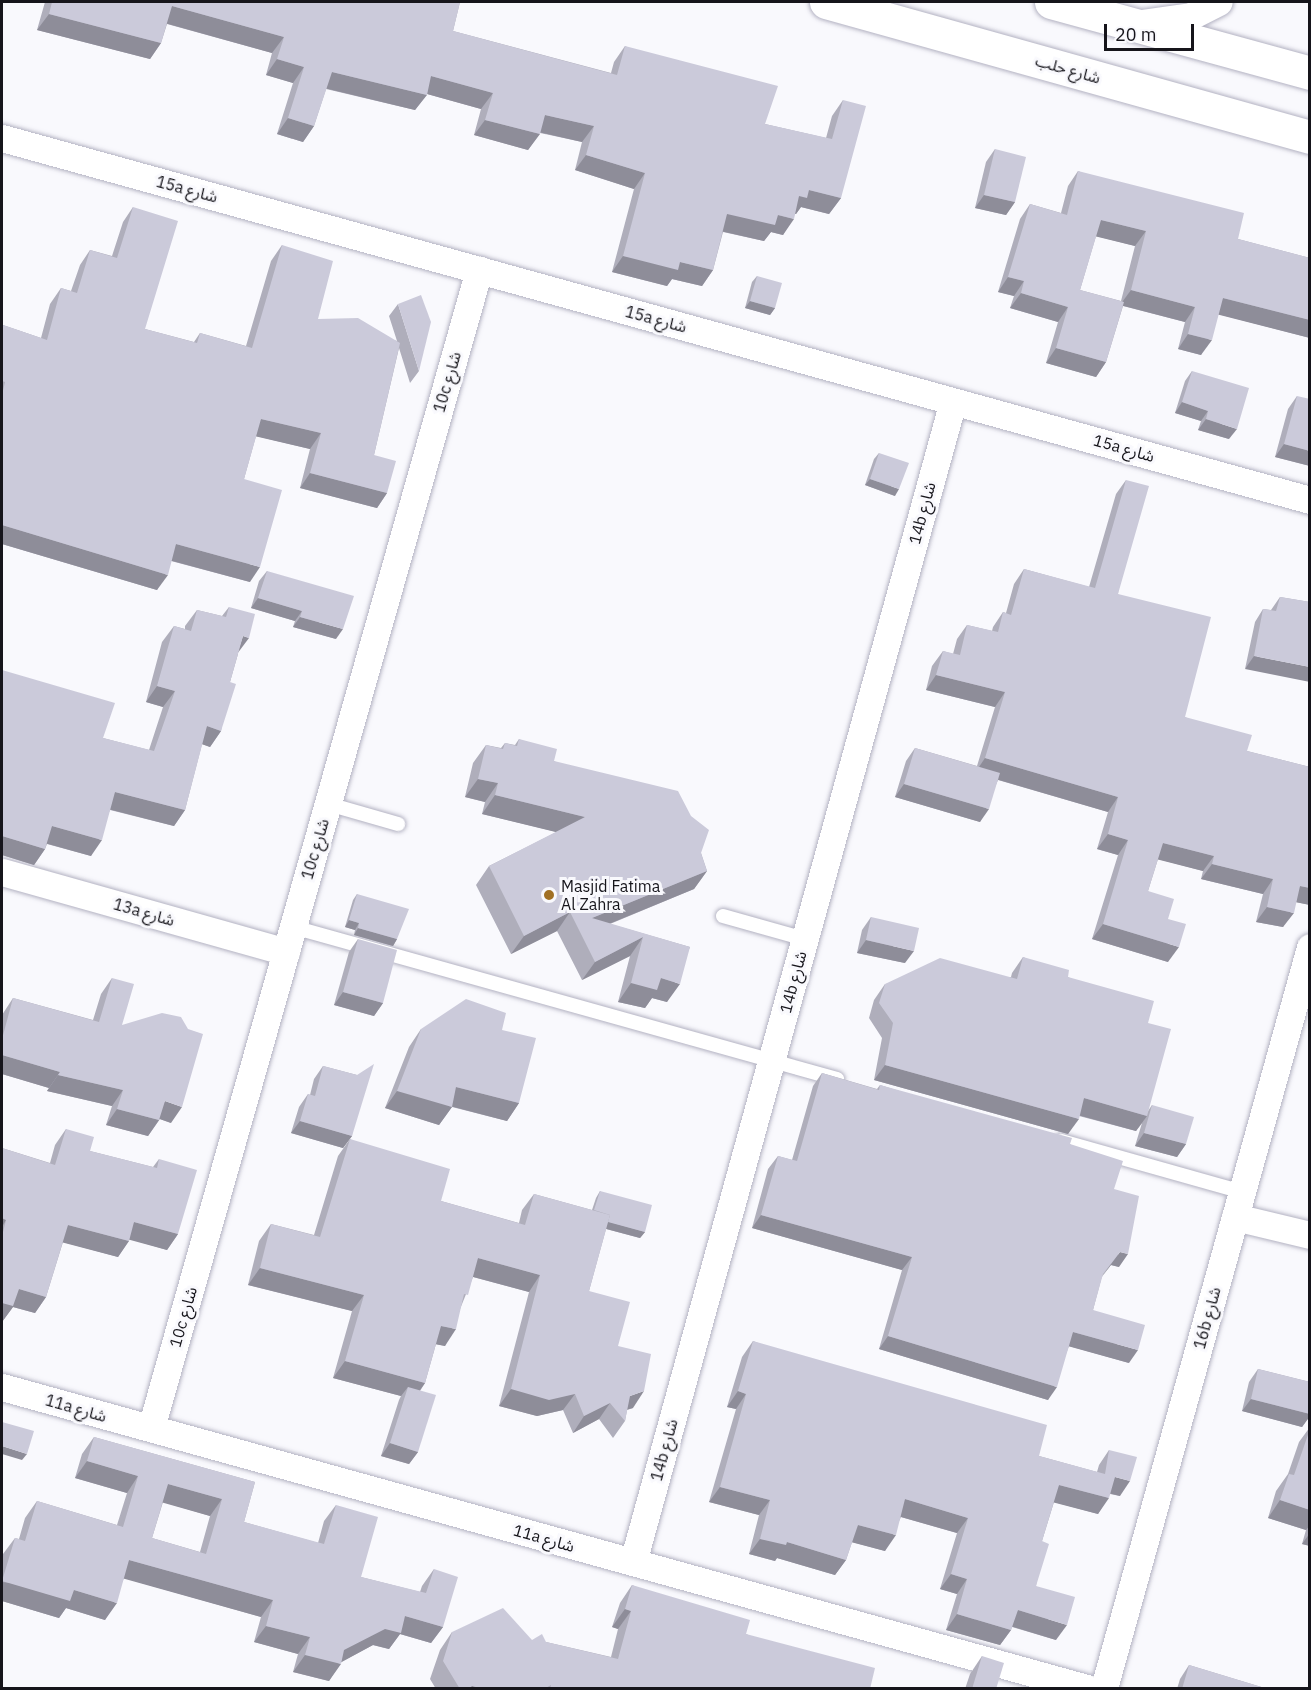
<!DOCTYPE html>
<html>
<head>
<meta charset="utf-8">
<style>
	body { margin:0 }
	#map { position:relative; width:1311px; height:1690px; overflow:hidden; background:#f9f9fd; font-family:"IBM Plex Sans","Noto Sans Arabic",sans-serif }
	div>[style] { position:absolute }
	[style*='--x'] { left:calc(var(--x)*1px); top:calc(var(--y)*1px); width:calc(var(--w)*1px); rotate:calc(var(--a)*1deg) }
	.roads { filter:drop-shadow(0 0 2px #b3b2c2) drop-shadow(0 0 2px #b3b2c2) }
	.service>* { height:14px; margin:-7px; padding:0 7px; transform-origin:7px; border-radius:7px; background:#fff }
	.minor>* { height:27px; margin:-13.5px; padding:0 13.5px; transform-origin:13.5px; border-radius:13.5px; background:#fff }
	.tertiary>* { height:33px; margin:-16.5px; padding:0 16.5px; transform-origin:16.5px; border-radius:16.5px; background:#fff }
	.wall>* { inset:0; background:#afaebb }
	.shaded-wall>* { inset:0; background:#8e8d99 }
	.building>* { inset:0; background:#cbcada }
	.dots>* { width:16px; height:16px; translate:-50% -50%; box-sizing:border-box; border:3px solid #f9f9fd; border-radius:50% }
	span { translate:-50% -50%; white-space:nowrap; text-align:center; line-height:1.15; -webkit-text-stroke:6px #f9f9fd; paint-order:stroke }
	.street-label { font-size:16px; color:#16151b }
	.poi-label { font-size:16px; color:#16151b }
	.left { translate:0 -50%; text-align:left }
	.frame { position:absolute; inset:0; border:3px solid #16151b; pointer-events:none }
	.scale { position:absolute; left:1104px; top:24px; width:90px; height:27px; box-sizing:border-box; border:3px solid #16151b; border-top:0; padding-left:8px; font-size:18px; line-height:21px; white-space:nowrap; color:#16151b; -webkit-text-stroke:4px #f9f9fd; paint-order:stroke }
</style>
</head>
<body>
<div id="map">
	<div class="roads">
		<div class="service">
			<div style="--x:328;--y:804;--w:73;--a:15.9"></div>
			<div style="--x:723;--y:916;--w:85;--a:15.7"></div>
			<div style="--x:293;--y:927;--w:565;--a:15.61"></div>
			<div style="--x:1061;--y:1141;--w:188;--a:15.7"></div>
		</div>
		<div class="minor">
			<div style="--x:1141;--y:23;--w:50;--a:-8"></div>
			<div style="--x:1191;--y:16;--w:31;--a:-27"></div>
			<div style="--x:2;--y:138;--w:1357;--a:15.47"></div>
			<div style="--x:2;--y:872;--w:295;--a:15.7"></div>
			<div style="--x:1235;--y:1217;--w:77;--a:13.5"></div>
			<div style="--x:2;--y:1387;--w:1126;--a:15.51"></div>
			<div style="--x:151;--y:1428;--w:1204;--a:-74.19"></div>
			<div style="--x:633;--y:1562;--w:1204;--a:-74.59"></div>
			<div style="--x:1104;--y:1688;--w:769;--a:-74.46"></div>
		</div>
		<div class="tertiary">
			<div style="--x:826;--y:2;--w:502;--a:15.59"></div>
			<div style="--x:1051;--y:2;--w:269;--a:15.3"></div>
		</div>
	</div>
	<div class="wall">
		<div style="clip-path:polygon(45px 2px,460px 2px,453px 31px,611px 73px,614px 62px,625px 46px,765px 124px,826px 138px,832px 116px,843px 100px,841px 198px,829px 214px,801px 207px,796px 214px,795px 214px,783px 235px,771px 232px,764px 241px,723px 232px,713px 270px,702px 286px,672px 279px,667px 286px,612px 272px,634px 189px,575px 170px,582px 142px,540px 133px,528px 150px,474px 135px,481px 109px,427px 94px,415px 110px,326px 89px,314px 126px,303px 142px,277px 134px,293px 83px,266px 75px,272px 53px,167px 24px,161px 43px,150px 59px,37px 30px)"></div>
		<div style="clip-path:polygon(995px 149px,1015px 202px,1006px 215px,975px 208px,986px 162px)"></div>
		<div style="clip-path:polygon(evenodd,1078px 171px,1238px 239px,1310px 258px,1310px 338px,1218px 314px,1201px 355px,1178px 349px,1185px 322px,1123px 306px,1106px 362px,1096px 377px,1046px 363px,1058px 322px,1010px 308px,1014px 296px,998px 292px,1020px 219px,1030px 204px,1061px 213px,1068px 186px,1078px 171px,1096px 236px,1135px 246px,1121px 301px,1080px 290px,1096px 236px)"></div>
		<div style="clip-path:polygon(133px 207px,145px 329px,194px 342px,200px 333px,246px 346px,271px 261px,282px 245px,318px 319px,397px 341px,389px 316px,398px 304px,419px 371px,410px 383px,399px 348px,374px 455px,387px 493px,377px 508px,300px 488px,310px 449px,256px 436px,244px 479px,250px 582px,171px 561px,157px 590px,2px 544px,2px 327px,3px 325px,41px 338px,50px 304px,61px 288px,71px 291px,80px 265px,90px 250px,112px 256px,123px 222px)"></div>
		<div style="clip-path:polygon(757px 276px,775px 308px,770px 315px,745px 308px,752px 282px)"></div>
		<div style="clip-path:polygon(1192px 371px,1229px 439px,1198px 430px,1201px 421px,1175px 413px,1185px 381px)"></div>
		<div style="clip-path:polygon(1297px 396px,1310px 466px,1275px 457px,1288px 409px)"></div>
		<div style="clip-path:polygon(879px 453px,895px 496px,865px 485px,874px 459px)"></div>
		<div style="clip-path:polygon(1126px 480px,1118px 594px,1185px 717px,1247px 751px,1310px 767px,1310px 905px,1296px 902px,1283px 927px,1256px 922px,1263px 894px,1201px 879px,1203px 871px,1158px 859px,1148px 891px,1168px 919px,1168px 962px,1092px 939px,1118px 855px,1097px 849px,1108px 812px,998px 780px,980px 822px,895px 797px,906px 761px,915px 748px,977px 766px,995px 707px,926px 690px,932px 666px,943px 651px,953px 654px,957px 639px,967px 625px,992px 631px,993px 627px,1003px 612px,1006px 613px,1014px 584px,1024px 569px,1089px 587px,1116px 494px)"></div>
		<div style="clip-path:polygon(267px 571px,336px 639px,293px 627px,295px 621px,251px 608px,259px 581px)"></div>
		<div style="clip-path:polygon(1280px 597px,1310px 602px,1245px 669px,1255px 622px,1263px 609px,1271px 610px)"></div>
		<div style="clip-path:polygon(229px 607px,238px 654px,230px 682px,221px 731px,210px 747px,202px 744px,185px 810px,174px 826px,110px 810px,91px 856px,47px 844px,45px 849px,34px 865px,2px 855px,2px 670px,103px 738px,149px 750px,163px 707px,146px 702px,162px 642px,174px 626px,185px 629px,185px 626px,197px 610px,222px 616px)"></div>
		<div style="clip-path:polygon(519px 739px,701px 853px,707px 871px,694px 889px,610px 924px,690px 947px,667px 1002px,652px 998px,645px 1008px,618px 1002px,630px 956px,582px 980px,557px 931px,511px 954px,476px 885px,489px 866px,557px 832px,482px 814px,485px 802px,465px 797px,473px 763px,486px 745px,501px 748px,505px 743px,515px 745px)"></div>
		<div style="clip-path:polygon(357px 894px,397px 939px,393px 946px,354px 935px,355px 930px,345px 927px,353px 900px)"></div>
		<div style="clip-path:polygon(871px 917px,905px 963px,857px 953px,862px 930px)"></div>
		<div style="clip-path:polygon(358px 939px,383px 1003px,374px 1016px,334px 1005px,349px 952px)"></div>
		<div style="clip-path:polygon(1023px 957px,1068px 977px,1148px 1023px,1148px 1111px,1152px 1105px,1186px 1144px,1177px 1157px,1135px 1146px,1142px 1123px,1136px 1131px,1079px 1116px,1068px 1134px,874px 1080px,882px 1038px,869px 1018px,874px 1000px,885px 984px,1011px 977px,1012px 973px)"></div>
		<div style="clip-path:polygon(112px 978px,122px 1025px,171px 1123px,160px 1119px,148px 1136px,106px 1125px,112px 1106px,47px 1091px,49px 1088px,2px 1074px,2px 1015px,13px 998px,93px 1020px,101px 994px)"></div>
		<div style="clip-path:polygon(421px 1029px,502px 1030px,519px 1103px,507px 1121px,452px 1107px,439px 1125px,385px 1108px,409px 1047px)"></div>
		<div style="clip-path:polygon(323px 1066px,357px 1075px,352px 1136px,343px 1148px,291px 1133px,299px 1107px,308px 1094px,310px 1095px,314px 1079px)"></div>
		<div style="clip-path:polygon(822px 1073px,877px 1089px,880px 1085px,1070px 1144px,1114px 1189px,1119px 1267px,1111px 1265px,1102px 1276px,1093px 1310px,1129px 1363px,1069px 1346px,1048px 1400px,879px 1349px,902px 1270px,752px 1228px,768px 1169px,778px 1156px,792px 1160px,813px 1086px)"></div>
		<div style="clip-path:polygon(66px 1129px,90px 1151px,153px 1167px,159px 1159px,178px 1234px,167px 1250px,130px 1239px,118px 1257px,63px 1242px,46px 1297px,35px 1313px,13px 1307px,2px 1322px,2px 1148px,50px 1163px,55px 1145px)"></div>
		<div style="clip-path:polygon(350px 1139px,441px 1201px,519px 1223px,522px 1210px,534px 1194px,592px 1210px,596px 1198px,600px 1191px,645px 1232px,640px 1238px,606px 1229px,589px 1291px,618px 1346px,633px 1408px,627px 1410px,625px 1421px,613px 1438px,599px 1419px,573px 1433px,563px 1410px,537px 1416px,499px 1406px,529px 1292px,473px 1277px,445px 1346px,436px 1344px,425px 1383px,420px 1391px,418px 1452px,409px 1464px,381px 1456px,399px 1400px,401px 1396px,333px 1378px,352px 1311px,248px 1285px,259px 1241px,271px 1224px,314px 1235px,338px 1156px)"></div>
		<div style="clip-path:polygon(753px 1341px,1039px 1456px,1097px 1472px,1099px 1465px,1109px 1450px,1120px 1496px,1110px 1494px,1098px 1514px,1054px 1502px,1042px 1541px,1036px 1586px,1056px 1640px,1012px 1627px,1011px 1630px,1000px 1645px,946px 1630px,957px 1594px,940px 1589px,957px 1533px,901px 1517px,885px 1551px,852px 1542px,846px 1560px,835px 1575px,777px 1558px,775px 1561px,749px 1554px,759px 1515px,709px 1502px,736px 1409px,727px 1407px,742px 1357px)"></div>
		<div style="clip-path:polygon(1258px 1369px,1310px 1382px,1310px 1416px,1302px 1427px,1242px 1411px,1249px 1382px)"></div>
		<div style="clip-path:polygon(1310px 1427px,1310px 1546px,1302px 1544px,1306px 1530px,1268px 1518px,1276px 1491px,1288px 1474px,1299px 1442px)"></div>
		<div style="clip-path:polygon(evenodd,94px 1437px,255px 1482px,244px 1522px,318px 1543px,324px 1521px,336px 1505px,361px 1577px,420px 1592px,422px 1586px,434px 1569px,443px 1627px,431px 1643px,400px 1634px,389px 1649px,373px 1645px,341px 1662px,329px 1681px,293px 1672px,298px 1654px,254px 1642px,261px 1617px,124px 1578px,105px 1620px,66px 1608px,59px 1618px,2px 1601px,2px 1560px,3px 1554px,15px 1538px,19px 1539px,25px 1518px,37px 1501px,117px 1525px,127px 1493px,75px 1478px,82px 1454px,94px 1437px,163px 1502px,210px 1516px,200px 1552px,152px 1538px,163px 1502px)"></div>
		<div style="clip-path:polygon(632px 1585px,746px 1634px,870px 1689px,436px 1689px,430px 1679px,440px 1650px,452px 1632px,546px 1642px,611px 1657px,618px 1629px,612px 1627px,620px 1603px)"></div>
		<div style="clip-path:polygon(982px 1656px,996px 1689px,965px 1689px,970px 1674px)"></div>
		<div style="clip-path:polygon(1189px 1665px,1268px 1689px,1177px 1689px,1180px 1679px)"></div>
	</div>
	<div class="shaded-wall">
		<div style="clip-path:polygon(172px 6px,284px 37px,272px 53px,161px 22px)"></div>
		<div style="clip-path:polygon(49px 14px,161px 43px,150px 59px,37px 30px)"></div>
		<div style="clip-path:polygon(277px 59px,304px 67px,293px 83px,266px 75px)"></div>
		<div style="clip-path:polygon(332px 72px,427px 95px,415px 110px,320px 87px)"></div>
		<div style="clip-path:polygon(431px 76px,493px 93px,481px 109px,420px 92px)"></div>
		<div style="clip-path:polygon(545px 115px,594px 126px,582px 142px,534px 131px)"></div>
		<div style="clip-path:polygon(288px 118px,314px 126px,303px 142px,277px 134px)"></div>
		<div style="clip-path:polygon(485px 120px,540px 134px,528px 150px,474px 135px)"></div>
		<div style="clip-path:polygon(586px 155px,645px 173px,634px 189px,575px 170px)"></div>
		<div style="clip-path:polygon(809px 190px,841px 198px,829px 214px,801px 207px,796px 214px,788px 212px,799px 196px)"></div>
		<div style="clip-path:polygon(984px 195px,1015px 202px,1006px 215px,975px 208px)"></div>
		<div style="clip-path:polygon(727px 214px,778px 215px,794px 219px,783px 235px,771px 232px,764px 241px,716px 230px)"></div>
		<div style="clip-path:polygon(1101px 220px,1146px 231px,1135px 246px,1090px 235px)"></div>
		<div style="clip-path:polygon(623px 256px,680px 262px,713px 270px,702px 286px,672px 279px,667px 286px,612px 272px)"></div>
		<div style="clip-path:polygon(1008px 277px,1024px 281px,1014px 296px,998px 292px)"></div>
		<div style="clip-path:polygon(1131px 290px,1195px 307px,1185px 322px,1120px 305px)"></div>
		<div style="clip-path:polygon(1021px 293px,1068px 307px,1058px 322px,1010px 308px)"></div>
		<div style="clip-path:polygon(1223px 298px,1310px 320px,1310px 338px,1212px 313px)"></div>
		<div style="clip-path:polygon(750px 301px,775px 308px,770px 315px,745px 308px)"></div>
		<div style="clip-path:polygon(1188px 334px,1212px 340px,1201px 355px,1178px 349px)"></div>
		<div style="clip-path:polygon(1056px 348px,1106px 362px,1096px 377px,1046px 363px)"></div>
		<div style="clip-path:polygon(1182px 402px,1208px 411px,1201px 421px,1175px 413px)"></div>
		<div style="clip-path:polygon(261px 419px,321px 433px,310px 449px,250px 435px)"></div>
		<div style="clip-path:polygon(1206px 419px,1237px 429px,1229px 439px,1198px 430px)"></div>
		<div style="clip-path:polygon(1284px 444px,1310px 451px,1310px 466px,1275px 457px)"></div>
		<div style="clip-path:polygon(310px 473px,387px 493px,377px 508px,300px 488px)"></div>
		<div style="clip-path:polygon(870px 479px,899px 489px,895px 496px,865px 485px)"></div>
		<div style="clip-path:polygon(2px 525px,168px 575px,157px 590px,2px 544px)"></div>
		<div style="clip-path:polygon(176px 544px,260px 567px,250px 582px,165px 559px)"></div>
		<div style="clip-path:polygon(258px 598px,302px 611px,295px 621px,251px 608px)"></div>
		<div style="clip-path:polygon(300px 617px,343px 629px,336px 639px,293px 627px)"></div>
		<div style="clip-path:polygon(243px 636px,249px 638px,237px 654px)"></div>
		<div style="clip-path:polygon(1254px 656px,1310px 667px,1310px 682px,1245px 669px)"></div>
		<div style="clip-path:polygon(936px 675px,1005px 692px,995px 707px,926px 690px)"></div>
		<div style="clip-path:polygon(157px 686px,175px 691px,163px 707px,146px 702px)"></div>
		<div style="clip-path:polygon(207px 726px,221px 731px,210px 747px,196px 742px)"></div>
		<div style="clip-path:polygon(985px 758px,1118px 797px,1108px 812px,975px 773px)"></div>
		<div style="clip-path:polygon(478px 779px,498px 783px,485px 802px,465px 797px)"></div>
		<div style="clip-path:polygon(904px 784px,989px 809px,980px 822px,895px 797px)"></div>
		<div style="clip-path:polygon(115px 792px,185px 810px,174px 826px,104px 808px)"></div>
		<div style="clip-path:polygon(495px 795px,585px 817px,572px 836px,482px 814px)"></div>
		<div style="clip-path:polygon(52px 826px,102px 840px,91px 856px,41px 842px)"></div>
		<div style="clip-path:polygon(1108px 834px,1128px 840px,1118px 855px,1097px 849px)"></div>
		<div style="clip-path:polygon(2px 836px,45px 849px,34px 865px,2px 855px)"></div>
		<div style="clip-path:polygon(1163px 843px,1214px 856px,1203px 871px,1152px 858px)"></div>
		<div style="clip-path:polygon(1212px 864px,1273px 879px,1263px 894px,1201px 879px)"></div>
		<div style="clip-path:polygon(707px 871px,694px 889px,582px 935px,592px 918px)"></div>
		<div style="clip-path:polygon(1300px 886px,1310px 888px,1310px 905px,1290px 901px)"></div>
		<div style="clip-path:polygon(1267px 907px,1294px 913px,1283px 927px,1256px 922px)"></div>
		<div style="clip-path:polygon(570px 912px,557px 931px,511px 954px,524px 936px)"></div>
		<div style="clip-path:polygon(349px 920px,359px 923px,355px 930px,345px 927px)"></div>
		<div style="clip-path:polygon(1103px 924px,1179px 947px,1168px 962px,1092px 939px)"></div>
		<div style="clip-path:polygon(358px 928px,397px 939px,393px 946px,354px 935px)"></div>
		<div style="clip-path:polygon(643px 937px,630px 956px,582px 980px,595px 962px)"></div>
		<div style="clip-path:polygon(866px 940px,914px 951px,905px 963px,857px 953px)"></div>
		<div style="clip-path:polygon(661px 978px,680px 984px,667px 1002px,652px 998px,645px 1008px,618px 1002px,631px 983px)"></div>
		<div style="clip-path:polygon(343px 992px,383px 1003px,374px 1016px,334px 1005px)"></div>
		<div style="clip-path:polygon(2px 1055px,60px 1072px,49px 1088px,2px 1074px)"></div>
		<div style="clip-path:polygon(885px 1065px,1079px 1119px,1068px 1134px,874px 1080px)"></div>
		<div style="clip-path:polygon(58px 1075px,123px 1090px,112px 1106px,47px 1091px)"></div>
		<div style="clip-path:polygon(456px 1087px,519px 1103px,507px 1121px,446px 1105px,452px 1107px,439px 1125px,385px 1108px,397px 1091px)"></div>
		<div style="clip-path:polygon(1084px 1098px,1147px 1116px,1136px 1131px,1074px 1114px)"></div>
		<div style="clip-path:polygon(165px 1101px,182px 1107px,171px 1123px,154px 1117px)"></div>
		<div style="clip-path:polygon(117px 1109px,159px 1120px,148px 1136px,106px 1125px)"></div>
		<div style="clip-path:polygon(300px 1121px,352px 1136px,343px 1148px,291px 1133px)"></div>
		<div style="clip-path:polygon(1144px 1133px,1186px 1144px,1177px 1157px,1135px 1146px)"></div>
		<div style="clip-path:polygon(761px 1215px,912px 1257px,902px 1270px,752px 1228px)"></div>
		<div style="clip-path:polygon(592px 1217px,645px 1232px,640px 1238px,588px 1224px)"></div>
		<div style="clip-path:polygon(2px 1218px,6px 1220px,2px 1227px)"></div>
		<div style="clip-path:polygon(134px 1222px,178px 1234px,167px 1250px,123px 1238px)"></div>
		<div style="clip-path:polygon(68px 1225px,129px 1241px,118px 1257px,57px 1241px)"></div>
		<div style="clip-path:polygon(1120px 1252px,1128px 1254px,1119px 1267px,1111px 1265px,1094px 1287px)"></div>
		<div style="clip-path:polygon(478px 1258px,540px 1275px,529px 1292px,466px 1275px)"></div>
		<div style="clip-path:polygon(260px 1268px,364px 1295px,352px 1311px,248px 1285px)"></div>
		<div style="clip-path:polygon(19px 1289px,46px 1297px,35px 1313px,13px 1307px,2px 1322px,2px 1303px)"></div>
		<div style="clip-path:polygon(441px 1326px,456px 1329px,445px 1346px,429px 1343px)"></div>
		<div style="clip-path:polygon(1073px 1332px,1138px 1350px,1129px 1363px,1064px 1345px)"></div>
		<div style="clip-path:polygon(888px 1336px,1057px 1387px,1048px 1400px,879px 1349px)"></div>
		<div style="clip-path:polygon(345px 1361px,425px 1383px,413px 1400px,408px 1387px,401px 1396px,333px 1378px)"></div>
		<div style="clip-path:polygon(511px 1389px,575px 1394px,563px 1410px,537px 1416px,499px 1406px)"></div>
		<div style="clip-path:polygon(644px 1391px,633px 1408px,618px 1412px,630px 1396px)"></div>
		<div style="clip-path:polygon(738px 1391px,746px 1394px,736px 1409px,727px 1407px)"></div>
		<div style="clip-path:polygon(1251px 1399px,1310px 1414px,1310px 1416px,1302px 1427px,1242px 1411px)"></div>
		<div style="clip-path:polygon(610px 1403px,599px 1419px,573px 1433px,584px 1416px)"></div>
		<div style="clip-path:polygon(390px 1443px,418px 1452px,409px 1464px,381px 1456px)"></div>
		<div style="clip-path:polygon(2px 1446px,27px 1454px,22px 1460px,2px 1454px)"></div>
		<div style="clip-path:polygon(87px 1461px,138px 1476px,127px 1493px,75px 1478px)"></div>
		<div style="clip-path:polygon(1115px 1477px,1130px 1481px,1120px 1496px,1104px 1492px)"></div>
		<div style="clip-path:polygon(168px 1484px,222px 1499px,210px 1516px,157px 1501px)"></div>
		<div style="clip-path:polygon(1059px 1485px,1109px 1498px,1098px 1514px,1048px 1501px)"></div>
		<div style="clip-path:polygon(720px 1487px,770px 1500px,759px 1515px,709px 1502px)"></div>
		<div style="clip-path:polygon(905px 1499px,968px 1518px,957px 1533px,894px 1515px)"></div>
		<div style="clip-path:polygon(1280px 1500px,1310px 1510px,1310px 1525px,1306px 1530px,1268px 1518px)"></div>
		<div style="clip-path:polygon(858px 1525px,896px 1535px,885px 1551px,847px 1541px)"></div>
		<div style="clip-path:polygon(1310px 1533px,1310px 1546px,1302px 1544px)"></div>
		<div style="clip-path:polygon(760px 1539px,787px 1542px,846px 1560px,835px 1575px,777px 1558px,775px 1561px,749px 1554px)"></div>
		<div style="clip-path:polygon(129px 1560px,273px 1600px,261px 1617px,118px 1577px)"></div>
		<div style="clip-path:polygon(951px 1574px,967px 1579px,957px 1594px,940px 1589px)"></div>
		<div style="clip-path:polygon(2px 1582px,74px 1590px,117px 1603px,105px 1620px,66px 1608px,59px 1618px,2px 1601px)"></div>
		<div style="clip-path:polygon(625px 1609px,631px 1611px,618px 1629px,612px 1627px)"></div>
		<div style="clip-path:polygon(1018px 1610px,1067px 1625px,1056px 1640px,1007px 1625px)"></div>
		<div style="clip-path:polygon(957px 1614px,1011px 1630px,1000px 1645px,946px 1630px)"></div>
		<div style="clip-path:polygon(405px 1616px,443px 1627px,431px 1643px,400px 1634px,389px 1649px,373px 1645px,338px 1664px,341px 1664px,329px 1681px,293px 1672px,305px 1655px)"></div>
		<div style="clip-path:polygon(266px 1626px,310px 1637px,298px 1654px,254px 1642px)"></div>
		<div style="clip-path:polygon(472px 1686px,483px 1689px,468px 1689px)"></div>
	</div>
	<div class="building">
		<div style="clip-path:polygon(52px 2px,460px 2px,453px 31px,617px 75px,625px 46px,778px 86px,765px 124px,832px 139px,843px 100px,866px 106px,841px 198px,809px 190px,807px 198px,799px 196px,794px 219px,778px 215px,775px 225px,727px 214px,713px 270px,680px 262px,678px 270px,623px 256px,645px 173px,586px 155px,594px 126px,545px 115px,540px 134px,485px 120px,493px 93px,431px 76px,427px 95px,332px 72px,314px 126px,288px 118px,304px 67px,277px 59px,284px 37px,172px 6px,161px 43px,49px 14px)"></div>
		<div style="clip-path:polygon(995px 149px,1026px 157px,1015px 202px,984px 195px)"></div>
		<div style="clip-path:polygon(1078px 171px,1244px 213px,1238px 239px,1310px 258px,1310px 320px,1223px 298px,1212px 340px,1188px 334px,1195px 307px,1131px 290px,1146px 231px,1101px 220px,1080px 290px,1124px 302px,1106px 362px,1056px 348px,1068px 307px,1021px 293px,1024px 281px,1008px 277px,1030px 204px,1067px 215px)"></div>
		<div style="clip-path:polygon(133px 207px,178px 221px,145px 329px,197px 343px,200px 333px,252px 348px,282px 245px,333px 261px,318px 319px,358px 318px,400px 343px,374px 455px,396px 461px,387px 493px,310px 473px,321px 433px,261px 419px,244px 479px,282px 490px,260px 567px,176px 544px,168px 575px,2px 525px,2px 395px,5px 382px,2px 381px,2px 329px,3px 325px,47px 340px,61px 288px,77px 293px,90px 250px,117px 258px)"></div>
		<div style="clip-path:polygon(757px 276px,782px 283px,775px 308px,750px 301px)"></div>
		<div style="clip-path:polygon(421px 295px,431px 322px,419px 371px,398px 304px)"></div>
		<div style="clip-path:polygon(1192px 371px,1249px 388px,1237px 429px,1206px 419px,1208px 411px,1182px 402px)"></div>
		<div style="clip-path:polygon(1297px 396px,1310px 399px,1310px 451px,1284px 444px)"></div>
		<div style="clip-path:polygon(879px 453px,909px 463px,899px 489px,870px 479px)"></div>
		<div style="clip-path:polygon(1126px 480px,1149px 486px,1118px 594px,1211px 617px,1185px 717px,1252px 735px,1247px 751px,1310px 767px,1310px 888px,1300px 886px,1294px 913px,1267px 907px,1273px 879px,1212px 864px,1214px 856px,1163px 843px,1148px 891px,1174px 899px,1168px 919px,1186px 924px,1179px 947px,1103px 924px,1128px 840px,1108px 834px,1118px 797px,985px 758px,1005px 692px,936px 675px,943px 651px,960px 655px,967px 625px,998px 632px,1003px 612px,1011px 615px,1024px 569px,1095px 588px)"></div>
		<div style="clip-path:polygon(267px 571px,354px 596px,343px 629px,300px 617px,302px 611px,258px 598px)"></div>
		<div style="clip-path:polygon(1280px 597px,1310px 602px,1310px 667px,1254px 656px,1263px 609px,1276px 611px)"></div>
		<div style="clip-path:polygon(229px 607px,255px 614px,249px 638px,243px 636px,230px 682px,236px 684px,221px 731px,207px 726px,185px 810px,115px 792px,102px 840px,52px 826px,45px 849px,2px 836px,2px 670px,115px 703px,103px 738px,154px 751px,175px 691px,157px 686px,174px 626px,191px 631px,197px 610px,226px 617px)"></div>
		<div style="clip-path:polygon(519px 739px,557px 749px,554px 761px,678px 791px,691px 816px,709px 830px,701px 853px,707px 871px,592px 918px,690px 947px,680px 984px,661px 978px,657px 990px,631px 983px,643px 937px,595px 962px,570px 912px,524px 936px,489px 866px,585px 817px,495px 795px,498px 783px,478px 779px,486px 745px,503px 749px,505px 743px,517px 746px)"></div>
		<div style="clip-path:polygon(915px 748px,1000px 773px,989px 809px,904px 784px)"></div>
		<div style="clip-path:polygon(357px 894px,409px 909px,397px 939px,358px 928px,359px 923px,349px 920px)"></div>
		<div style="clip-path:polygon(871px 917px,919px 928px,914px 951px,866px 940px)"></div>
		<div style="clip-path:polygon(358px 939px,397px 950px,383px 1003px,343px 992px)"></div>
		<div style="clip-path:polygon(1023px 957px,1069px 970px,1068px 977px,1154px 1001px,1148px 1023px,1171px 1029px,1147px 1116px,1084px 1098px,1079px 1119px,885px 1065px,893px 1023px,879px 1003px,885px 984px,940px 958px,1017px 979px)"></div>
		<div style="clip-path:polygon(112px 978px,134px 984px,122px 1025px,162px 1013px,181px 1017px,188px 1029px,203px 1034px,182px 1107px,165px 1101px,159px 1120px,117px 1109px,123px 1090px,58px 1075px,60px 1072px,2px 1055px,2px 1039px,13px 998px,99px 1022px)"></div>
		<div style="clip-path:polygon(466px 999px,506px 1013px,502px 1030px,536px 1038px,519px 1103px,456px 1087px,452px 1107px,397px 1091px,421px 1029px)"></div>
		<div style="clip-path:polygon(374px 1064px,352px 1136px,300px 1121px,308px 1094px,315px 1096px,323px 1066px,357px 1075px)"></div>
		<div style="clip-path:polygon(822px 1073px,879px 1090px,880px 1085px,1072px 1138px,1070px 1144px,1123px 1161px,1114px 1189px,1139px 1196px,1128px 1254px,1120px 1252px,1103px 1274px,1093px 1310px,1145px 1325px,1138px 1350px,1073px 1332px,1057px 1387px,888px 1336px,912px 1257px,761px 1215px,778px 1156px,797px 1161px)"></div>
		<div style="clip-path:polygon(1152px 1105px,1194px 1117px,1186px 1144px,1144px 1133px)"></div>
		<div style="clip-path:polygon(66px 1129px,94px 1137px,90px 1151px,157px 1168px,159px 1159px,197px 1170px,178px 1234px,134px 1222px,129px 1241px,68px 1225px,46px 1297px,19px 1289px,13px 1306px,2px 1303px,2px 1236px,6px 1220px,2px 1218px,2px 1148px,55px 1165px)"></div>
		<div style="clip-path:polygon(350px 1139px,450px 1169px,441px 1201px,525px 1225px,534px 1194px,610px 1215px,589px 1291px,630px 1302px,618px 1346px,651px 1354px,644px 1391px,630px 1396px,625px 1421px,610px 1403px,584px 1416px,575px 1394px,549px 1400px,511px 1389px,540px 1275px,478px 1258px,468px 1295px,464px 1294px,456px 1329px,441px 1326px,425px 1383px,345px 1361px,364px 1295px,260px 1268px,271px 1224px,320px 1237px)"></div>
		<div style="clip-path:polygon(600px 1191px,652px 1205px,645px 1232px,608px 1222px,610px 1215px,594px 1210px)"></div>
		<div style="clip-path:polygon(753px 1341px,1047px 1425px,1039px 1456px,1105px 1474px,1109px 1450px,1137px 1457px,1130px 1481px,1115px 1477px,1109px 1498px,1059px 1485px,1042px 1541px,1049px 1544px,1036px 1586px,1075px 1597px,1067px 1625px,1018px 1610px,1011px 1630px,957px 1614px,967px 1579px,951px 1574px,968px 1518px,905px 1499px,896px 1535px,858px 1525px,846px 1560px,787px 1542px,786px 1545px,760px 1539px,770px 1500px,720px 1487px,746px 1394px,738px 1391px)"></div>
		<div style="clip-path:polygon(1258px 1369px,1310px 1382px,1310px 1414px,1251px 1399px)"></div>
		<div style="clip-path:polygon(408px 1387px,436px 1395px,418px 1452px,390px 1443px)"></div>
		<div style="clip-path:polygon(2px 1422px,34px 1431px,27px 1454px,2px 1446px)"></div>
		<div style="clip-path:polygon(1310px 1429px,1310px 1510px,1280px 1500px,1289px 1474px,1294px 1475px)"></div>
		<div style="clip-path:polygon(evenodd,94px 1437px,255px 1482px,244px 1522px,324px 1544px,336px 1505px,378px 1517px,361px 1577px,426px 1593px,434px 1569px,458px 1577px,443px 1627px,405px 1616px,401px 1633px,385px 1629px,344px 1650px,341px 1664px,305px 1655px,310px 1637px,266px 1626px,273px 1600px,129px 1560px,117px 1603px,74px 1590px,70px 1601px,2px 1581px,15px 1538px,25px 1541px,37px 1501px,123px 1527px,138px 1476px,87px 1461px,94px 1437px,168px 1484px,222px 1499px,206px 1554px,152px 1538px,168px 1484px)"></div>
		<div style="clip-path:polygon(632px 1585px,750px 1620px,746px 1634px,875px 1668px,870px 1689px,550px 1689px,551px 1685px,544px 1689px,483px 1689px,472px 1686px,468px 1689px,460px 1689px,443px 1661px,452px 1632px,503px 1608px,532px 1640px,542px 1634px,546px 1642px,618px 1659px,631px 1611px,625px 1609px)"></div>
		<div style="clip-path:polygon(982px 1656px,1004px 1663px,996px 1689px,972px 1689px)"></div>
		<div style="clip-path:polygon(1189px 1665px,1268px 1689px,1182px 1689px)"></div>
	</div>
	<div class="dots">
		<div style="left:549px;top:895px;background:#a17024"></div>
	</div>
	<div class="street-label">
		<span style="left:1068px;top:69px;rotate:16deg">شارع حلب</span>
		<span style="left:187px;top:189px;rotate:15deg">15a شارع</span>
		<span style="left:656px;top:319px;rotate:15deg">15a شارع</span>
		<span style="left:447px;top:382px;rotate:-74deg">10c شارع</span>
		<span style="left:1124px;top:448px;rotate:16deg">15a شارع</span>
		<span style="left:922px;top:513px;rotate:-75deg">14b شارع</span>
		<span style="left:315px;top:849px;rotate:-74deg">10c شارع</span>
		<span style="left:144px;top:912px;rotate:16deg">13a شارع</span>
		<span style="left:793px;top:982px;rotate:-75deg">14b شارع</span>
		<span style="left:183px;top:1317px;rotate:-74deg">10c شارع</span>
		<span style="left:1207px;top:1318px;rotate:-75deg">16b شارع</span>
		<span style="left:76px;top:1408px;rotate:16deg">11a شارع</span>
		<span style="left:664px;top:1450px;rotate:-75deg">14b شارع</span>
		<span style="left:544px;top:1538px;rotate:16deg">11a شارع</span>
	</div>
	<div class="poi-label">
		<span class="left" style="left:561px;top:895px">Masjid Fatima<br>Al Zahra</span>
	</div>
	<div class="frame"></div>
	<div class="scale">20 m</div>
</div>
</body>
</html>
